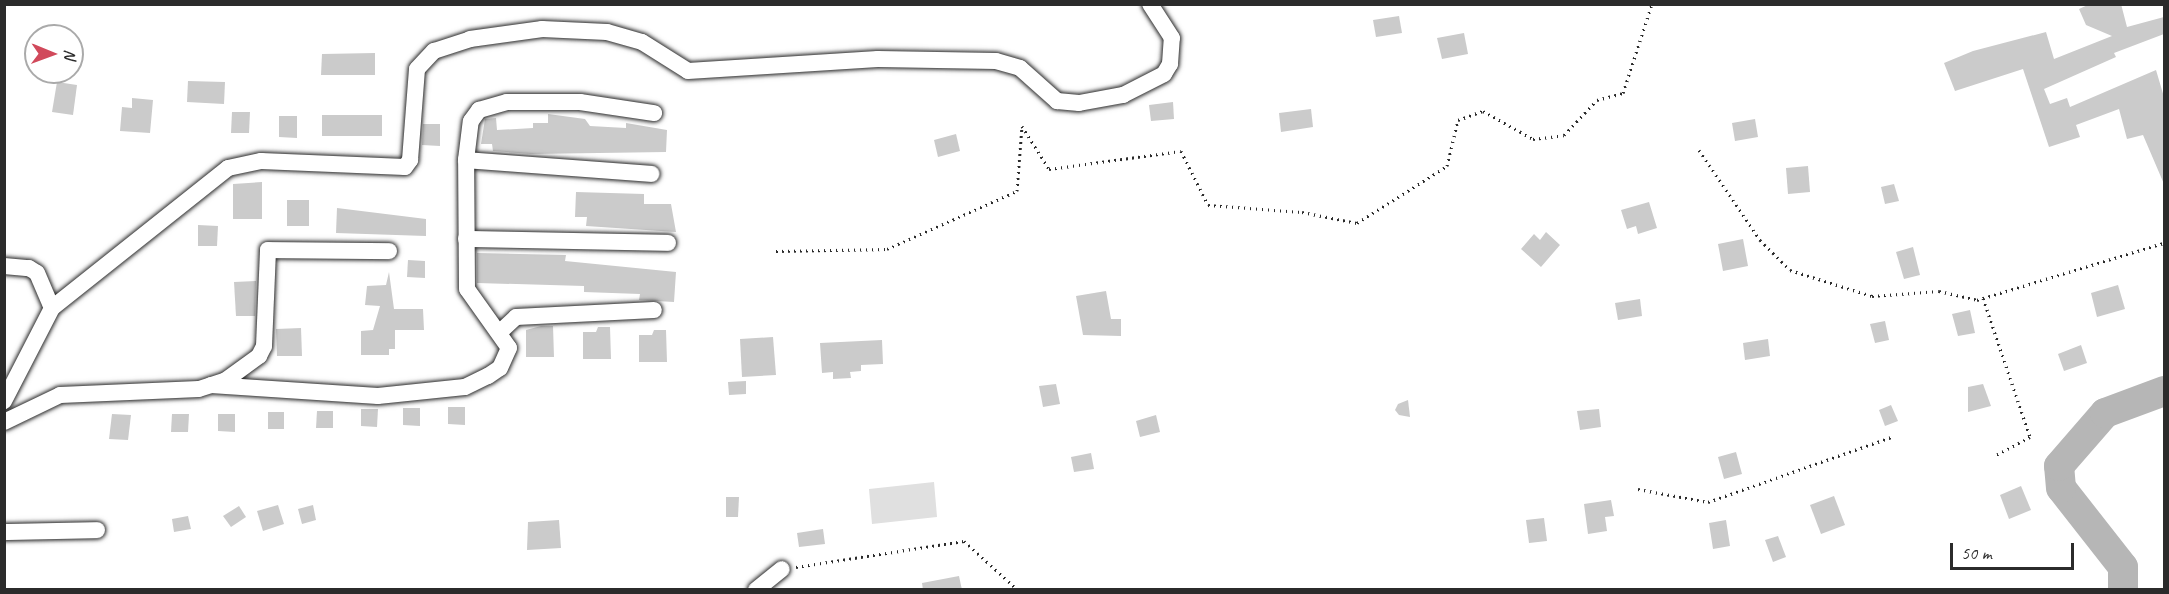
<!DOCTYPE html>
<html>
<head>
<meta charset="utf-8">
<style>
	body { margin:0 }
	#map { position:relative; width:2169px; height:594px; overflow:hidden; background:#fff; font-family:Caveat,sans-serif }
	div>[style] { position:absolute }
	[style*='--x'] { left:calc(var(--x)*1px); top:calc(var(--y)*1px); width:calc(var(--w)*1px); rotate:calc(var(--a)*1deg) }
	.green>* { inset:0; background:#e0e0e0 }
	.river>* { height:30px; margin:-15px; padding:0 15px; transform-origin:15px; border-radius:15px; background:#b6b6b6 }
	.building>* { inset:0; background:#cbcbcb }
	.path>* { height:3px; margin-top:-1.5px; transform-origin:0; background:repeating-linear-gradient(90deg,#2b2b2b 0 1.5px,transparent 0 6px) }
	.roads { filter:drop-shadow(0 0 2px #2b2b2b) drop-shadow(0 0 2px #2b2b2b) }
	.street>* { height:16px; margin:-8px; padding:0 8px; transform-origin:8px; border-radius:8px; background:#fff }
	span { translate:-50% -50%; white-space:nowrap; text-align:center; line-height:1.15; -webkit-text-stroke:6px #fff; paint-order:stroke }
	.frame { position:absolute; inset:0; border:6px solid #2b2b2b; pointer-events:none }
	.north { position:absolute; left:24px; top:24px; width:60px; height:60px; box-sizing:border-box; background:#fff; border:2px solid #aaa; border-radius:50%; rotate:91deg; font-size:16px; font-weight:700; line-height:24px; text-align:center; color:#2b2b2b }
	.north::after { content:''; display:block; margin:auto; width:21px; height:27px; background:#d1495b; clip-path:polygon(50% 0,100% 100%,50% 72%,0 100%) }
	.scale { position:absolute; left:1950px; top:543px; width:124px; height:27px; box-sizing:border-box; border:3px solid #2b2b2b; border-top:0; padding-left:8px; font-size:18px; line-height:21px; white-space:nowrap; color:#2b2b2b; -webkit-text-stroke:4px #fff; paint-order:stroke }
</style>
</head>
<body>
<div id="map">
	<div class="green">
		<div style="clip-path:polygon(934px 482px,937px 517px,872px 524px,869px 489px)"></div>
	</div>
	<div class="river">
		<div style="--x:2123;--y:590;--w:23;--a:-90"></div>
		<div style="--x:2123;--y:567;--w:100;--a:-128.1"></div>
		<div style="--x:2061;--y:488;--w:22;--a:-95"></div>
		<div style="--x:2059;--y:466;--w:70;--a:-49"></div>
		<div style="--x:2105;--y:413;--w:63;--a:-20.4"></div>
	</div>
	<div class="building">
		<div style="clip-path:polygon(2090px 4px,2121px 4px,2127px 27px,2164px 17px,2164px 34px,2114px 53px,2116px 57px,2044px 89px,2050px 104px,2067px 98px,2070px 107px,2156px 70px,2164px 97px,2164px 184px,2143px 135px,2127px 139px,2119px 109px,2076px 125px,2080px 137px,2049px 147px,2023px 69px,1955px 91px,1944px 63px,1973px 51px,2046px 32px,2054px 59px,2112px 36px,2086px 25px,2079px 9px)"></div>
		<div style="clip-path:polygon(1399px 16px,1402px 33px,1376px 37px,1373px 20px)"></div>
		<div style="clip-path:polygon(1464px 33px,1468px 54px,1442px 59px,1437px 38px)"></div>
		<div style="clip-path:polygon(375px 53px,375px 75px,321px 75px,322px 54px)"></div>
		<div style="clip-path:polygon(188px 81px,225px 82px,224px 104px,187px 102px)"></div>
		<div style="clip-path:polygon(57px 82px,77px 85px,73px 115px,52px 112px)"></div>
		<div style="clip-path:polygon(132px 98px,153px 100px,150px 133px,120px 131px,122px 107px,132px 108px)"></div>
		<div style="clip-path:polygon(1173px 102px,1174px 119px,1151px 121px,1149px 105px)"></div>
		<div style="clip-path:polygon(1311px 109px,1313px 127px,1281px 132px,1279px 113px)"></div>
		<div style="clip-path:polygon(232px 112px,250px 112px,249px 133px,231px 133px)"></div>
		<div style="clip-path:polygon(548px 114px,585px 119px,590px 126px,626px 128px,626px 123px,667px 130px,666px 152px,531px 154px,493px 151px,492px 144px,481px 144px,485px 119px,496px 118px,497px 130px,533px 128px,533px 123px,548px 123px)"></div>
		<div style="clip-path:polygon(322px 115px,382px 115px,382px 136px,322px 136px)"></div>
		<div style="clip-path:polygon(279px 116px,297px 116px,297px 138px,279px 137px)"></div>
		<div style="clip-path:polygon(1755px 119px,1758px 137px,1735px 141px,1732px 123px)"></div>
		<div style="clip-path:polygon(423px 124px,440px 124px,440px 146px,422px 145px)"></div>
		<div style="clip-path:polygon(956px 134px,960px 151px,938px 157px,934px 140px)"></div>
		<div style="clip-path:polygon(1808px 166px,1810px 192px,1788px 194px,1786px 168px)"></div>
		<div style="clip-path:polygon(262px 182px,262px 219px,233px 219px,233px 184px)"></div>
		<div style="clip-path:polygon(1894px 184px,1899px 201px,1885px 204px,1881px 187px)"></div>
		<div style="clip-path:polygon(576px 192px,644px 194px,644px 204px,671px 204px,676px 232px,586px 226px,587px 217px,575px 217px)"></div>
		<div style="clip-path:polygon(287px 200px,309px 200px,309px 226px,287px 226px)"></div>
		<div style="clip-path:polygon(1649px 202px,1657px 228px,1638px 234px,1636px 226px,1627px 229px,1621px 210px)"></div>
		<div style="clip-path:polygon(337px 208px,426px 219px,426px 236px,336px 233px)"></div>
		<div style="clip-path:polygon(198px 225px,218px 226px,217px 246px,198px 246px)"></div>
		<div style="clip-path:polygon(1546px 232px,1560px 245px,1541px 267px,1521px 249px,1534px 234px,1540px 240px)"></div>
		<div style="clip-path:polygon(1743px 239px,1748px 266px,1723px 271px,1718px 244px)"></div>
		<div style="clip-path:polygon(1913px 247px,1920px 275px,1904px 279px,1896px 252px)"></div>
		<div style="clip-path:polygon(477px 253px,566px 255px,565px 261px,676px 272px,674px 302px,639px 300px,640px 294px,584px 292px,584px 286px,477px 283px)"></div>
		<div style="clip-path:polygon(408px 260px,425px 261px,425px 278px,407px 277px)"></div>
		<div style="clip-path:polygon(389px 272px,394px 309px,423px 309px,424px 330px,395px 330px,395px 349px,389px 349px,389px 355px,361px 355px,361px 331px,373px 330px,380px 306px,365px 305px,367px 286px,386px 285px)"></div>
		<div style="clip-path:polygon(256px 281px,255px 316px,236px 316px,234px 282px)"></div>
		<div style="clip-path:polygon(2118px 285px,2125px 309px,2097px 317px,2091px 293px)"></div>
		<div style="clip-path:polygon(1106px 291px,1111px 319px,1121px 319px,1121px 336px,1083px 335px,1076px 296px)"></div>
		<div style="clip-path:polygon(1640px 299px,1642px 316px,1618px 320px,1615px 303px)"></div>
		<div style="clip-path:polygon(1970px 310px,1975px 333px,1958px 336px,1952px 314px)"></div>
		<div style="clip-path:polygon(1885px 321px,1889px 340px,1875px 343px,1870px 324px)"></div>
		<div style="clip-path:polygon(541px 326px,553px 326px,554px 357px,526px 357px,526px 330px)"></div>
		<div style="clip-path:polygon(598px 327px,610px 327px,611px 359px,583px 359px,583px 332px,596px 332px)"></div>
		<div style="clip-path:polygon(301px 328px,302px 356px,277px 356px,276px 329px)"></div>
		<div style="clip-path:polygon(654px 330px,666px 330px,667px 362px,639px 362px,639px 335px,652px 335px)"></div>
		<div style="clip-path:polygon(773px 337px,776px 375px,742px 377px,740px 339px)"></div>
		<div style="clip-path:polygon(1768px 339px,1770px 356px,1745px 360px,1743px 343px)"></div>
		<div style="clip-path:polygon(882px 340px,883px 364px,861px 365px,861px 371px,850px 372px,851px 378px,833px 379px,833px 372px,822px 373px,820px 343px)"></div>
		<div style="clip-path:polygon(2081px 345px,2087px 363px,2064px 371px,2058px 354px)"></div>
		<div style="clip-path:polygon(746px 381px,746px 394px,729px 395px,728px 382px)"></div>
		<div style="clip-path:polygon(1056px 384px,1060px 404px,1043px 407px,1039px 386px)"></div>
		<div style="clip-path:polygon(1983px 384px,1991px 406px,1968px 412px,1968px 387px)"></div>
		<div style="clip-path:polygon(1408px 400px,1410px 417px,1399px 415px,1395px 410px,1398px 404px)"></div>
		<div style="clip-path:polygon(1891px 405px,1898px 421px,1885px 426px,1879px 410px)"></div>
		<div style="clip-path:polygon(448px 407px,465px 407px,465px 425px,448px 424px)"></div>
		<div style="clip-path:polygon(403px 408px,420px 408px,420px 426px,403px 425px)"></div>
		<div style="clip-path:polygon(361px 409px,378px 409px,377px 427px,361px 426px)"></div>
		<div style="clip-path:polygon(1599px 409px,1601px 427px,1580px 430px,1577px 411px)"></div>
		<div style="clip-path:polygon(317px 411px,333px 411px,333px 428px,316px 428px)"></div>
		<div style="clip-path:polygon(268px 412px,284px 412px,284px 429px,268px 429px)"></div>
		<div style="clip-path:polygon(112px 414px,131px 415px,128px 440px,109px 439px)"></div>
		<div style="clip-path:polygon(172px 414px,189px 414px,188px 432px,171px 432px)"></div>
		<div style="clip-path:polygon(218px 414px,235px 414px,235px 432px,218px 431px)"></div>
		<div style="clip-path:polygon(1156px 415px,1160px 432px,1140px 437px,1136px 421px)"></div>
		<div style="clip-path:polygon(1736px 452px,1742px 474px,1724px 479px,1718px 457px)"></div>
		<div style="clip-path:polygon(1091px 453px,1094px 469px,1074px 472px,1071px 457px)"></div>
		<div style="clip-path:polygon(2021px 486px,2031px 510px,2009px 519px,2000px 495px)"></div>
		<div style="clip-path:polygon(1834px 496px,1845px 525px,1821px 534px,1810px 505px)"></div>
		<div style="clip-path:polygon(726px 497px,739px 497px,738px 517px,726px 517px)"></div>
		<div style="clip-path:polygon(1611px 500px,1614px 516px,1605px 517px,1607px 531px,1588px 534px,1584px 504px)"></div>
		<div style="clip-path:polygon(278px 505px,284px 524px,263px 531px,257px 511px)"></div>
		<div style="clip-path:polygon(313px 505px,316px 520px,302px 524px,298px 509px)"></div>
		<div style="clip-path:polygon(239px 506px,246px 517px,231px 527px,223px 516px)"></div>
		<div style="clip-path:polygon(188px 516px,191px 529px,174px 532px,172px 519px)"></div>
		<div style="clip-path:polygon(1544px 518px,1547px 541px,1529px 543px,1526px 520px)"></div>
		<div style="clip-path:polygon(559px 520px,561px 548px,527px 550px,528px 522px)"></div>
		<div style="clip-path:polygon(1726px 520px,1730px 546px,1713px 549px,1709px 523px)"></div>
		<div style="clip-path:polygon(823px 529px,825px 544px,799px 547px,797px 533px)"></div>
		<div style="clip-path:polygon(1778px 536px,1786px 557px,1773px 562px,1765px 540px)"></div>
		<div style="clip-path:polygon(959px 576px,962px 590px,923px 590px,922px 583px)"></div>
	</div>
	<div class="path">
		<div style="--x:1699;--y:150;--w:109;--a:55.9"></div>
		<div style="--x:1760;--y:240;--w:42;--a:45"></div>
		<div style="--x:1790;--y:270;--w:86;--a:17.6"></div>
		<div style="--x:1872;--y:296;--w:67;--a:-4.3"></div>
		<div style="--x:1939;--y:291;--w:39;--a:13"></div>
		<div style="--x:1977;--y:300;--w:195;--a:-17"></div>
		<div style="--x:776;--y:251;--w:111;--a:-1"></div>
		<div style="--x:887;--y:249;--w:142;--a:-24"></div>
		<div style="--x:1017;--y:191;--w:65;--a:-85.6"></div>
		<div style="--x:1022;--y:126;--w:51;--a:57.9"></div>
		<div style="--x:1049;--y:169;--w:133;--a:-7.8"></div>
		<div style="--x:1181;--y:151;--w:60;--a:63.4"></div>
		<div style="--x:1208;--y:205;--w:94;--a:4.3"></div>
		<div style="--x:1302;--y:212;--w:56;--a:11.3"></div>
		<div style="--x:1357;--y:223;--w:107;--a:-32.3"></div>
		<div style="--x:1447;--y:166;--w:47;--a:-76.6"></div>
		<div style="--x:1458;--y:120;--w:27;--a:-20"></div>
		<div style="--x:1483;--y:111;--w:57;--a:29.2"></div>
		<div style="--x:1533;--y:139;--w:31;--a:-7"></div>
		<div style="--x:1564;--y:135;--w:48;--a:-46.7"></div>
		<div style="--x:1597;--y:100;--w:27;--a:-15"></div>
		<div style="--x:1623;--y:93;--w:94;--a:-72"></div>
		<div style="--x:1983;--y:298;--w:147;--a:71.3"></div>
		<div style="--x:2030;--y:437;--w:40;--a:152"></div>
		<div style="--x:1638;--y:489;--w:71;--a:10.5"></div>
		<div style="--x:1708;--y:502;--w:197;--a:-19.5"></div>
		<div style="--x:796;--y:567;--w:170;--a:-8.8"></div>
		<div style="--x:964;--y:541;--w:73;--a:42.2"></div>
	</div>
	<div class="roads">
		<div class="street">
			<div style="--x:466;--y:160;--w:186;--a:4.3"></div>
			<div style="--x:466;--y:239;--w:202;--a:1.1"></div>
			<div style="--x:4;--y:266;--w:25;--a:5"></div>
			<div style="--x:29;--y:268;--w:9;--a:32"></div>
			<div style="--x:37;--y:273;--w:38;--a:67"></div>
			<div style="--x:52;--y:308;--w:105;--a:117.3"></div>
			<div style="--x:52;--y:308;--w:225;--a:-38.5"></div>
			<div style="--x:228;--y:168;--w:34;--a:-12"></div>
			<div style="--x:261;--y:161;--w:144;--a:2.4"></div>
			<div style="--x:405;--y:167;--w:9;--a:-54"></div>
			<div style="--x:410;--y:160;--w:91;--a:-85.6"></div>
			<div style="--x:417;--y:69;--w:25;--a:-47"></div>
			<div style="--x:434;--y:51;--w:38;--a:-18"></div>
			<div style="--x:470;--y:39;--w:73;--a:-7.9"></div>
			<div style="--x:542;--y:29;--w:65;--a:2.6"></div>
			<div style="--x:607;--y:32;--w:36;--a:16"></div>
			<div style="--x:642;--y:42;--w:54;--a:32.2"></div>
			<div style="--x:688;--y:71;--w:190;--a:-3.6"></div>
			<div style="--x:878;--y:59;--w:118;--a:1"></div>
			<div style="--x:996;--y:61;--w:25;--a:16"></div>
			<div style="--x:1020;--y:68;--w:50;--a:41.7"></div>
			<div style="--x:1057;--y:101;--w:22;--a:5"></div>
			<div style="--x:1079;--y:103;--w:45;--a:-10.3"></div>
			<div style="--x:1123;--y:95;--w:46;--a:-27.1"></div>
			<div style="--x:1164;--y:74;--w:12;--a:-59"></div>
			<div style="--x:1170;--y:64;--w:26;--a:-86"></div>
			<div style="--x:1172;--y:38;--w:40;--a:-122.9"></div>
			<div style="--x:500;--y:332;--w:22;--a:-43"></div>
			<div style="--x:516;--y:317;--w:138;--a:-2.9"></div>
			<div style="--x:211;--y:385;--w:167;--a:3.8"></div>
			<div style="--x:378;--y:396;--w:87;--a:-5.9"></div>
			<div style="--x:465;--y:387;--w:25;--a:-26"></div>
			<div style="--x:488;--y:376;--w:14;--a:-34"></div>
			<div style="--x:500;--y:368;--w:22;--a:-66"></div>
			<div style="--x:509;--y:348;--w:72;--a:-125.4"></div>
			<div style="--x:467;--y:289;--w:129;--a:-90.4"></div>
			<div style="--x:466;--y:160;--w:39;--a:-83"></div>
			<div style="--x:471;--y:121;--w:14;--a:-54"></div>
			<div style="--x:479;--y:110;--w:29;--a:-16"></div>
			<div style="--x:507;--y:102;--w:73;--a:0"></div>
			<div style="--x:580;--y:102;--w:75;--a:8.5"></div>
			<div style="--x:4;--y:422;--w:62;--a:-25.7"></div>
			<div style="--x:60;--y:395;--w:139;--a:-2.5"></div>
			<div style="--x:199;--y:389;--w:28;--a:-18"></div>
			<div style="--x:226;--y:380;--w:41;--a:-36"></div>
			<div style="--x:259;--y:356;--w:11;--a:-63"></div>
			<div style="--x:264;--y:346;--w:96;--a:-87.6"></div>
			<div style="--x:268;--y:250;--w:121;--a:0.5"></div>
			<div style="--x:4;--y:532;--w:93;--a:-1.2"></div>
			<div style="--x:756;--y:590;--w:33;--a:-39"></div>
		</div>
	</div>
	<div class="frame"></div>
	<div class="north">N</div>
	<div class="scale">50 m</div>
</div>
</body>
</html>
